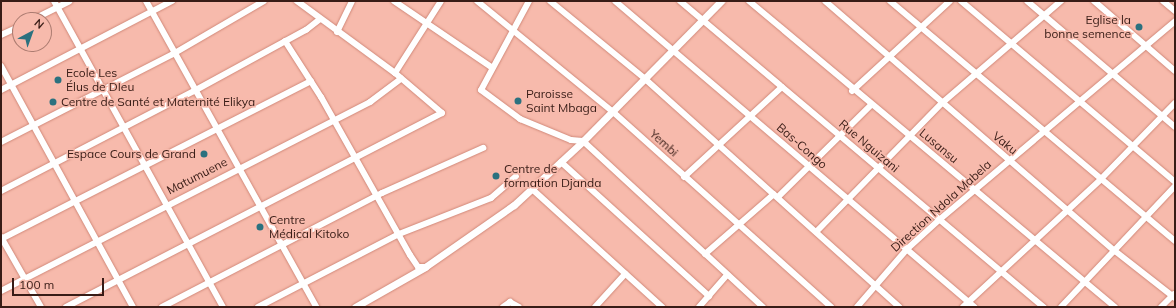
<!DOCTYPE html>
<html>
<head>
<meta charset="utf-8">
<style>
	body { margin:0 }
	#map { position:relative; width:1176px; height:308px; overflow:hidden; background:#f7baac; font-family:Mulish,sans-serif }
	div>[style] { position:absolute }
	[style*='--x'] { left:calc(var(--x)*1px); top:calc(var(--y)*1px); width:calc(var(--w)*1px); rotate:calc(var(--a)*1deg) }
	.roads { filter:drop-shadow(0 0 1px #d18979) drop-shadow(0 0 1px #d18979) }
	.minor>* { height:6px; margin:-3px; padding:0 3px; transform-origin:3px; border-radius:3px; background:#fff }
	.tertiary>* { height:7px; margin:-3.5px; padding:0 3.5px; transform-origin:3.5px; border-radius:3.5px; background:#fff }
	.dots>* { width:11px; height:11px; translate:-50% -50%; box-sizing:border-box; border:2px solid #f7baac; border-radius:50% }
	span { translate:-50% -50%; white-space:nowrap; text-align:center; line-height:1.15; -webkit-text-stroke:3px #f7baac; paint-order:stroke }
	.poi-label { font-size:12px; color:#381c16 }
	.right { translate:-100% -50%; text-align:right }
	.left { translate:0 -50%; text-align:left }
	.street-label { font-size:12px; color:#381c16 }
	.frame { position:absolute; inset:0; border:2px solid #381c16; pointer-events:none }
	.north { position:absolute; left:12px; top:12px; width:40px; height:40px; box-sizing:border-box; background:#f7baac; border:1px solid #ab7b70; border-radius:50%; rotate:41deg; font-size:11px; font-weight:700; line-height:16px; text-align:center; color:#381c16 }
	.north::after { content:''; display:block; margin:auto; width:14px; height:18px; background:#2b717f; clip-path:polygon(50% 0,100% 100%,50% 72%,0 100%) }
	.scale { position:absolute; left:12px; top:278px; width:92px; height:18px; box-sizing:border-box; border:2px solid #381c16; border-top:0; padding-left:5px; font-size:12px; line-height:14px; white-space:nowrap; color:#381c16; -webkit-text-stroke:3px #f7baac; paint-order:stroke }
</style>
</head>
<body>
<div id="map">
	<div class="roads">
		<div class="minor">
			<div style="--x:54;--y:1;--w:350;--a:61.1"></div>
			<div style="--x:146;--y:1;--w:350;--a:60.9"></div>
			<div style="--x:394;--y:1;--w:117;--a:34.2"></div>
			<div style="--x:477;--y:1;--w:174;--a:39.2"></div>
			<div style="--x:612;--y:111;--w:294;--a:41.8"></div>
			<div style="--x:529;--y:1;--w:101;--a:118.3"></div>
			<div style="--x:481;--y:90;--w:49;--a:36.6"></div>
			<div style="--x:520;--y:119;--w:55;--a:22.4"></div>
			<div style="--x:571;--y:140;--w:12;--a:5"></div>
			<div style="--x:583;--y:141;--w:245;--a:42.7"></div>
			<div style="--x:550;--y:1;--w:122;--a:39.3"></div>
			<div style="--x:644;--y:78;--w:343;--a:41.9"></div>
			<div style="--x:615;--y:1;--w:472;--a:40.4"></div>
			<div style="--x:680;--y:1;--w:476;--a:40.1"></div>
			<div style="--x:749;--y:1;--w:477;--a:39.9"></div>
			<div style="--x:825;--y:1;--w:383;--a:40.8"></div>
			<div style="--x:1115;--y:251;--w:76;--a:38.1"></div>
			<div style="--x:890;--y:1;--w:373;--a:40.1"></div>
			<div style="--x:961;--y:1;--w:280;--a:40.2"></div>
			<div style="--x:1027;--y:1;--w:194;--a:40.4"></div>
			<div style="--x:1094;--y:1;--w:107;--a:40.8"></div>
			<div style="--x:1163;--y:1;--w:16;--a:40"></div>
			<div style="--x:32;--y:20;--w:42;--a:-26.6"></div>
			<div style="--x:337;--y:32;--w:34;--a:-64"></div>
			<div style="--x:1;--y:35;--w:21;--a:-25"></div>
			<div style="--x:285;--y:41;--w:67;--a:57.3"></div>
			<div style="--x:321;--y:97;--w:181;--a:60.6"></div>
			<div style="--x:410;--y:255;--w:14;--a:56"></div>
			<div style="--x:418;--y:267;--w:7;--a:0"></div>
			<div style="--x:1;--y:66;--w:275;--a:61.3"></div>
			<div style="--x:395;--y:73;--w:85;--a:-57.4"></div>
			<div style="--x:1;--y:90;--w:193;--a:-27.5"></div>
			<div style="--x:852;--y:91;--w:133;--a:-42.6"></div>
			<div style="--x:1;--y:142;--w:193;--a:-27.1"></div>
			<div style="--x:173;--y:54;--w:105;--a:-30.2"></div>
			<div style="--x:561;--y:162;--w:200;--a:42.2"></div>
			<div style="--x:684;--y:177;--w:133;--a:-42.6"></div>
			<div style="--x:532;--y:189;--w:176;--a:42.2"></div>
			<div style="--x:1;--y:191;--w:217;--a:-27.4"></div>
			<div style="--x:194;--y:91;--w:128;--a:-28.6"></div>
			<div style="--x:306;--y:30;--w:18;--a:-38"></div>
			<div style="--x:778;--y:197;--w:131;--a:-44.7"></div>
			<div style="--x:817;--y:231;--w:179;--a:-45.7"></div>
			<div style="--x:942;--y:103;--w:157;--a:-40.6"></div>
			<div style="--x:1;--y:237;--w:81;--a:60.3"></div>
			<div style="--x:1;--y:239;--w:348;--a:-27"></div>
			<div style="--x:705;--y:254;--w:91;--a:-41"></div>
			<div style="--x:1;--y:291;--w:415;--a:-27.1"></div>
			<div style="--x:370;--y:102;--w:39;--a:-37"></div>
			<div style="--x:66;--y:307;--w:423;--a:-27.3"></div>
			<div style="--x:442;--y:113;--w:62;--a:-139.6"></div>
			<div style="--x:395;--y:73;--w:122;--a:-143.7"></div>
			<div style="--x:162;--y:307;--w:248;--a:-27.4"></div>
			<div style="--x:382;--y:193;--w:111;--a:-24"></div>
			<div style="--x:258;--y:307;--w:159;--a:-27.4"></div>
			<div style="--x:399;--y:234;--w:99;--a:-21.4"></div>
			<div style="--x:491;--y:198;--w:33;--a:-41"></div>
			<div style="--x:503;--y:307;--w:9;--a:-36"></div>
			<div style="--x:510;--y:302;--w:10;--a:29"></div>
			<div style="--x:595;--y:307;--w:45;--a:-47.7"></div>
			<div style="--x:699;--y:307;--w:43;--a:-48.8"></div>
			<div style="--x:857;--y:307;--w:77;--a:-49.2"></div>
			<div style="--x:907;--y:249;--w:43;--a:-42.2"></div>
			<div style="--x:939;--y:220;--w:309;--a:-40.1"></div>
			<div style="--x:963;--y:307;--w:187;--a:-42.8"></div>
			<div style="--x:1100;--y:180;--w:107;--a:-45.8"></div>
			<div style="--x:1061;--y:307;--w:166;--a:-46.7"></div>
			<div style="--x:1161;--y:307;--w:18;--a:-45"></div>
		</div>
		<div class="tertiary">
			<div style="--x:355;--y:307;--w:81;--a:-29.7"></div>
			<div style="--x:425;--y:267;--w:108;--a:-34.9"></div>
			<div style="--x:514;--y:205;--w:94;--a:-42.8"></div>
			<div style="--x:583;--y:141;--w:197;--a:-45.4"></div>
		</div>
	</div>
	<div class="dots">
		<div style="left:1139px;top:27px;background:#2b717f"></div>
		<div style="left:58px;top:80px;background:#2b717f"></div>
		<div style="left:518px;top:101px;background:#2b717f"></div>
		<div style="left:53px;top:102px;background:#2b717f"></div>
		<div style="left:204px;top:154px;background:#2b717f"></div>
		<div style="left:496px;top:176px;background:#2b717f"></div>
		<div style="left:260px;top:227px;background:#2b717f"></div>
	</div>
	<div class="poi-label">
		<span class="right" style="left:1131px;top:27px">Eglise la<br>bonne semence</span>
		<span class="left" style="left:66px;top:80px">Ecole Les<br>Élus de DIeu</span>
		<span class="left" style="left:526px;top:101px">Paroisse<br>Saint Mbaga</span>
		<span class="left" style="left:61px;top:102px">Centre de Santé et Maternité Elikya</span>
		<span class="right" style="left:196px;top:154px">Espace Cours de Grand</span>
		<span class="left" style="left:504px;top:176px">Centre de<br>formation Djanda</span>
		<span class="left" style="left:269px;top:227px">Centre<br>Médical Kitoko</span>
	</div>
	<div class="street-label">
		<span style="left:664px;top:143px;rotate:42deg">Yembi</span>
		<span style="left:1005px;top:143px;rotate:39deg">Vaku</span>
		<span style="left:802px;top:146px;rotate:41deg">Bas-Congo</span>
		<span style="left:869px;top:146px;rotate:40deg">Rue Nguizani</span>
		<span style="left:939px;top:146px;rotate:40deg">Lusansu</span>
		<span style="left:197px;top:176px;rotate:-27deg">Matumuene</span>
		<span style="left:941px;top:206px;rotate:-42deg">Direction Ndola Mabela</span>
	</div>
	<div class="frame"></div>
	<div class="north">N</div>
	<div class="scale">100 m</div>
</div>
</body>
</html>
